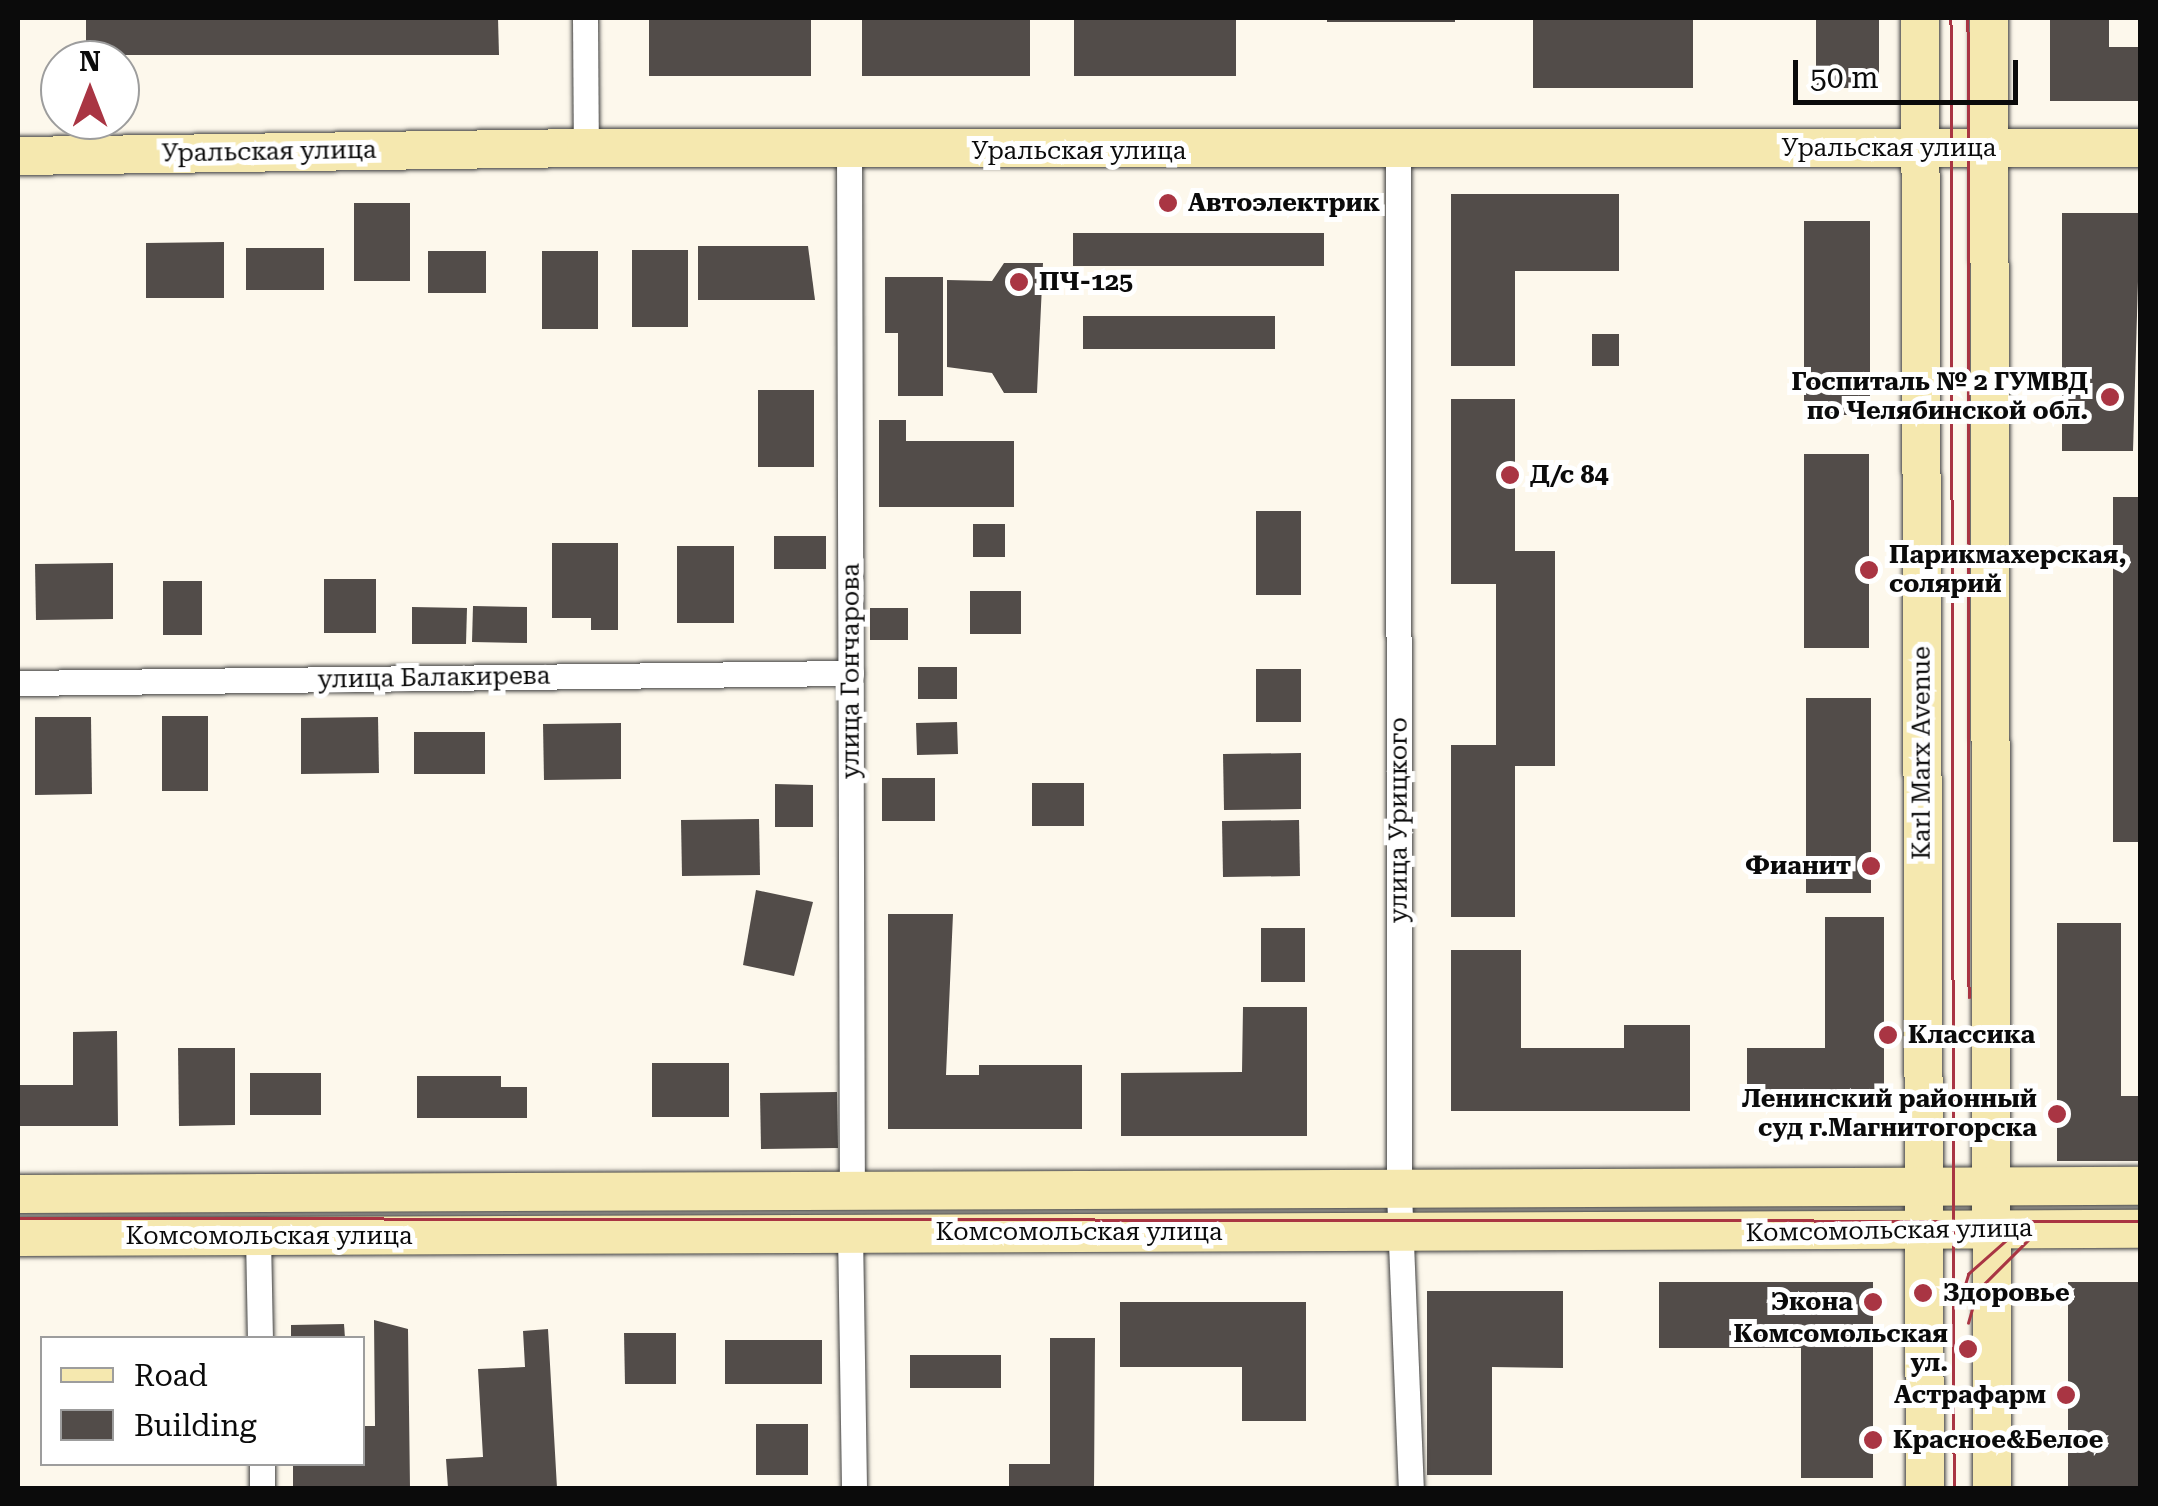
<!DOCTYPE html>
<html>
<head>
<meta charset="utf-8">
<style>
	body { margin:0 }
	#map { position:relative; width:2158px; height:1506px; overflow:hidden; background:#fdf8ec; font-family:"Roboto Serif",serif }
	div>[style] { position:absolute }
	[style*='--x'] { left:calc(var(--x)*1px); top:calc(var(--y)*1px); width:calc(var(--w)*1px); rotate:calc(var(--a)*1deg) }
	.building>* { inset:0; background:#524c49 }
	.roads { filter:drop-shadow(0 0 2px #3e3e3e) drop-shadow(0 0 2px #3e3e3e) }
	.street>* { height:25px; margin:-12.5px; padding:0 12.5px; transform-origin:12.5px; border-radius:12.5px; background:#fff }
	.secondary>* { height:38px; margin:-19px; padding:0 19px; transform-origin:19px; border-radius:19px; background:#f5e8af }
	.tram>* { height:2.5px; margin:-1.25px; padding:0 1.25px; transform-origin:1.25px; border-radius:1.25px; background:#a93543 }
	.dots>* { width:28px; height:28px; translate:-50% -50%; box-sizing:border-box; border:5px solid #fff; border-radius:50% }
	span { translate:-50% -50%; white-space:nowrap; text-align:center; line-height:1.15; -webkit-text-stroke:10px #fff; paint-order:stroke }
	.street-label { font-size:25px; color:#0b0b0b }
	.poi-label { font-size:25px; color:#0b0b0b; font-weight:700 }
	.left { translate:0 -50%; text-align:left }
	.right { translate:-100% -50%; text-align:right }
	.frame { position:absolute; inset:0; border:20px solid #0b0b0b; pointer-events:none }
	.legend { position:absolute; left:40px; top:1336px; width:325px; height:130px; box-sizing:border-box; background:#fff; border:2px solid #9d9d9d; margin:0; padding:12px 18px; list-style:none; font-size:30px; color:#0b0b0b }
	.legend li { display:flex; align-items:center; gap:20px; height:50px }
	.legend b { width:50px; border:2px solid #9d9d9d }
	.north { position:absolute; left:40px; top:40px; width:100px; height:100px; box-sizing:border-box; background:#fff; border:2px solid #9d9d9d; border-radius:50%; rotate:0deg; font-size:28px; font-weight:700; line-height:40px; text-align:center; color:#0b0b0b }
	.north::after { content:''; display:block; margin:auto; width:35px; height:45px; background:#a93543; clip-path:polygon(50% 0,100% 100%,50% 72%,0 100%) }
	.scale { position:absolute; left:1793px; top:60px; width:225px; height:45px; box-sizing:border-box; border:5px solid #0b0b0b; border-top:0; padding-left:12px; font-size:30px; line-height:35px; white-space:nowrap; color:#0b0b0b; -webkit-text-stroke:8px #fff; paint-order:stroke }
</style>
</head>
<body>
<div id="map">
	<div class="building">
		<div style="clip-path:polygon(86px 18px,498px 18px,499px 55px,86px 55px)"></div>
		<div style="clip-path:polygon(649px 18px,811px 18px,811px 76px,649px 76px)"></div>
		<div style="clip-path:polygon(862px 18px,1030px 18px,1030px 76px,862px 76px)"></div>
		<div style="clip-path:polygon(1074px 18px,1236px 18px,1236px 76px,1074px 76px)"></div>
		<div style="clip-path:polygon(1327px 18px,1455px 18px,1455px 22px,1327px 22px)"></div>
		<div style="clip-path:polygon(1533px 18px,1693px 18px,1693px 88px,1533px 88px)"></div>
		<div style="clip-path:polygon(1816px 18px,1879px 18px,1879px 88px,1816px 88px)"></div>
		<div style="clip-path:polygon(2050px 18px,2109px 18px,2109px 47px,2140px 47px,2140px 101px,2050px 101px)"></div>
		<div style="clip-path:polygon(1451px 194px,1619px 194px,1619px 271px,1515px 271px,1515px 366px,1451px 366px)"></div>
		<div style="clip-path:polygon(354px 203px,410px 203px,410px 281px,354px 281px)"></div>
		<div style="clip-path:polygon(2062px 213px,2140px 213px,2133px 451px,2062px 451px)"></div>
		<div style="clip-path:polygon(1804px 221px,1870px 221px,1870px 415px,1804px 415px)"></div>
		<div style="clip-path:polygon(1073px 233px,1324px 233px,1324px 266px,1073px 266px)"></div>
		<div style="clip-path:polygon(224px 242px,224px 298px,146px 298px,146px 243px)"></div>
		<div style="clip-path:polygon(698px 246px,808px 246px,815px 300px,698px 300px)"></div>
		<div style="clip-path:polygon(246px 248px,324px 248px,324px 290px,246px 290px)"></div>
		<div style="clip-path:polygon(632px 250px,688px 250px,688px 327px,632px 327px)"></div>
		<div style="clip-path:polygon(428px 251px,486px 251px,486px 293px,428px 293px)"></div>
		<div style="clip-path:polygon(542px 251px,598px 251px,598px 329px,542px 329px)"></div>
		<div style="clip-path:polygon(1004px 263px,1043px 263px,1037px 393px,1004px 393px,992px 373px,947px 367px,947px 280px,992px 281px)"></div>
		<div style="clip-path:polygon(885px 277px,943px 277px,943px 396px,898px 396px,898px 333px,885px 333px)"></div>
		<div style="clip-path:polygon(1083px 316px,1275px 316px,1275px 349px,1083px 349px)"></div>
		<div style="clip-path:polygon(1592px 334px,1619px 334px,1619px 366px,1592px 366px)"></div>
		<div style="clip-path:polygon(758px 390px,814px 390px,814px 467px,758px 467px)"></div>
		<div style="clip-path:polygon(1451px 399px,1515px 399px,1515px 551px,1555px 551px,1555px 766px,1515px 766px,1515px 917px,1451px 917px,1451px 745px,1496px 745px,1496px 584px,1451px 584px)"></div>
		<div style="clip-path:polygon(879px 420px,906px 420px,906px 441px,1014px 441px,1014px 507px,879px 507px)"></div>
		<div style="clip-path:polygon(1804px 454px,1869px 454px,1869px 648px,1804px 648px)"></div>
		<div style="clip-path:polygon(2113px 497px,2140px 497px,2140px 842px,2113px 842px)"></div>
		<div style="clip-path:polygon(1256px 511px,1301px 511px,1301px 595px,1256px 595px)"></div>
		<div style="clip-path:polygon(973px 524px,1005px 524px,1005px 557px,973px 557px)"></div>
		<div style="clip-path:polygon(774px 536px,826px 536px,826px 569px,774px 569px)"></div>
		<div style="clip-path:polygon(552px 543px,618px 543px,618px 630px,591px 630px,591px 618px,552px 618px)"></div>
		<div style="clip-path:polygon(677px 546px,734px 546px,734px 623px,677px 623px)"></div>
		<div style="clip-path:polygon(113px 563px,113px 619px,36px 620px,35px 564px)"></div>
		<div style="clip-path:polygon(324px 579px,376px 579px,376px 633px,324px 633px)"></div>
		<div style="clip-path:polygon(163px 581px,202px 581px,202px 635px,163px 635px)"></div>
		<div style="clip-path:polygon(970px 591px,1021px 591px,1021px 634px,970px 634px)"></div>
		<div style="clip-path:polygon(473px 606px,527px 607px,527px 643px,472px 642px)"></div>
		<div style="clip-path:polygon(412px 607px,467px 608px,466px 644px,412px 644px)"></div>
		<div style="clip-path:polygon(870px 608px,908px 608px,908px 640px,870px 640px)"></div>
		<div style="clip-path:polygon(918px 667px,957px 667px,957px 699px,918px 699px)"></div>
		<div style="clip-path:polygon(1256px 669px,1301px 669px,1301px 722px,1256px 722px)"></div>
		<div style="clip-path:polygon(1806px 698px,1871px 698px,1871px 893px,1806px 893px)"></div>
		<div style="clip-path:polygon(162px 716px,208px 716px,208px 791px,162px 791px)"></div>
		<div style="clip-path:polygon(35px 717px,91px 717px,92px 794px,35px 795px)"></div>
		<div style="clip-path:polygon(378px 717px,379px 773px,301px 774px,301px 718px)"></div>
		<div style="clip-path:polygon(957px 722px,958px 754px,917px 755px,916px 723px)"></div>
		<div style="clip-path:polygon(621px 723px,621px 779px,544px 780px,543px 724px)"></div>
		<div style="clip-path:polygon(414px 732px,485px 732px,485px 774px,414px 774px)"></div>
		<div style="clip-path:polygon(1301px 753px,1301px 809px,1224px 810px,1223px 754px)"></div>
		<div style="clip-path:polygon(882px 778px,935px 778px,935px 821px,882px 821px)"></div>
		<div style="clip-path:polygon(1032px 783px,1084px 783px,1084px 826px,1032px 826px)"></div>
		<div style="clip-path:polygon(775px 784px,813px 785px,813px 827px,775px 827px)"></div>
		<div style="clip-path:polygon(759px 819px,760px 875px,682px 876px,681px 820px)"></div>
		<div style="clip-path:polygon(1299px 820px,1300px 876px,1223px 877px,1222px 821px)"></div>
		<div style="clip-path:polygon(756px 890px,813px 902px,794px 976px,743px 965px)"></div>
		<div style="clip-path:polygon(888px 914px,953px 914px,946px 1075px,979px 1075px,979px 1065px,1082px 1065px,1082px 1129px,888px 1129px)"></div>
		<div style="clip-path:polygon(1825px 917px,1884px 917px,1884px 1111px,1747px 1111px,1747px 1048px,1825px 1048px)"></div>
		<div style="clip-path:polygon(2057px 923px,2121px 923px,2121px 1096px,2140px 1096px,2140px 1161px,2057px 1161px)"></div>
		<div style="clip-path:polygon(1261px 928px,1305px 928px,1305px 982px,1261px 982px)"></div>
		<div style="clip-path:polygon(1451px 950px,1521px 950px,1521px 1048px,1624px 1048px,1624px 1025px,1690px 1025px,1690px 1111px,1451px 1111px)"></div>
		<div style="clip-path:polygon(1243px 1007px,1307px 1007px,1307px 1136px,1121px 1136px,1121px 1073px,1242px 1072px)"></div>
		<div style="clip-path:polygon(117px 1031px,118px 1126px,18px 1126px,18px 1085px,73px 1085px,73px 1032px)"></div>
		<div style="clip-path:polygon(178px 1048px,235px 1048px,235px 1125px,179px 1126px)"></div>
		<div style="clip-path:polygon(652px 1063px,729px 1063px,729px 1117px,652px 1117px)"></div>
		<div style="clip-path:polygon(250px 1073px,321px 1073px,321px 1115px,250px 1115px)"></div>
		<div style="clip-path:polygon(417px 1076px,501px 1076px,501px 1087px,527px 1087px,527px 1118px,417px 1118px)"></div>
		<div style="clip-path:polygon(837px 1092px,838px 1148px,761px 1149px,760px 1093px)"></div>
		<div style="clip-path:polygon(1659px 1282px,1873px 1282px,1873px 1478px,1801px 1478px,1801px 1348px,1659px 1348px)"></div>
		<div style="clip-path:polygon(2068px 1282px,2140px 1282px,2139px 1488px,2068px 1488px)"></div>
		<div style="clip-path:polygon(1427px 1291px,1563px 1291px,1563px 1368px,1492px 1367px,1492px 1475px,1427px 1475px)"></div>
		<div style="clip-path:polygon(1120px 1302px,1306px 1302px,1306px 1421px,1242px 1421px,1242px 1367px,1120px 1367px)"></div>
		<div style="clip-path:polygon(374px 1320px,408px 1329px,410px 1488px,293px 1488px,293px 1464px,362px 1464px,362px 1426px,375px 1426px)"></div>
		<div style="clip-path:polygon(344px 1324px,345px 1338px,291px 1338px,291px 1325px)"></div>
		<div style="clip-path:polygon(548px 1329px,557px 1488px,448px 1488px,446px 1459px,483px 1457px,478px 1369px,525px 1367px,523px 1331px)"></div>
		<div style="clip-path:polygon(624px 1333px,676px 1333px,676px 1384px,625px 1384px)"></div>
		<div style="clip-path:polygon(1050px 1338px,1095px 1338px,1094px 1488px,1009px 1488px,1009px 1464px,1050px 1464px)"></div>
		<div style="clip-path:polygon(725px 1340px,822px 1340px,822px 1384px,725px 1384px)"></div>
		<div style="clip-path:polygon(910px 1355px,1001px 1355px,1001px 1388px,910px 1388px)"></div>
		<div style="clip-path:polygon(756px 1424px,808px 1424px,808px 1475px,756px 1475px)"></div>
	</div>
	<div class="roads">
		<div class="street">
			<div style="--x:585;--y:18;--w:130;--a:89.6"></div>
			<div style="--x:849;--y:150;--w:1042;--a:89.84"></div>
			<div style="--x:1398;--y:152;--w:1041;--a:89.94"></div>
			<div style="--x:1399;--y:1193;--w:295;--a:87.7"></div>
			<div style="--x:18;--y:683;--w:833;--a:-0.69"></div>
			<div style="--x:850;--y:1232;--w:256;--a:89.1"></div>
			<div style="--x:258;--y:1236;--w:102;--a:88.9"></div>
			<div style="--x:262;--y:1464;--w:24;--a:90"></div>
		</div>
		<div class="secondary">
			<div style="--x:1920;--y:18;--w:1470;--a:89.81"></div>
			<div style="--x:1989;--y:18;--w:1470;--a:89.88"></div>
			<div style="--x:18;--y:156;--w:568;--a:-0.81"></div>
			<div style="--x:586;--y:148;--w:1554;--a:0"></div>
			<div style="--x:18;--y:1194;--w:2122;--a:-0.22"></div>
			<div style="--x:18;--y:1237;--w:2122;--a:-0.22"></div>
		</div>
	</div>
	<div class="tram">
		<div style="--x:1951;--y:18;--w:1470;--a:89.88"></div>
		<div style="--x:1968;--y:18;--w:979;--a:89.94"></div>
		<div style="--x:18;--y:1218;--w:2122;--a:0.08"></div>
		<div style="--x:1960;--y:1301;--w:28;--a:-73"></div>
		<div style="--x:1968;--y:1274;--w:81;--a:-41.5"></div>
		<div style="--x:1968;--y:1323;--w:33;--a:-74"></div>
		<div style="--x:1977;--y:1291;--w:76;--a:-45"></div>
	</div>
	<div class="dots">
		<div style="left:1168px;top:203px;background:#a93543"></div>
		<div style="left:1019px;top:282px;background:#a93543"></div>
		<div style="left:2110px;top:397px;background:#a93543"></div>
		<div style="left:1510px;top:475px;background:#a93543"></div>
		<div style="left:1869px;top:570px;background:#a93543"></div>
		<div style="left:1871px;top:866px;background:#a93543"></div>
		<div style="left:1888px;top:1035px;background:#a93543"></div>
		<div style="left:2057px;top:1114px;background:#a93543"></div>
		<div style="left:1923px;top:1293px;background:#a93543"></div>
		<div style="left:1873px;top:1302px;background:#a93543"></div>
		<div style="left:1968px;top:1349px;background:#a93543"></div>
		<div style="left:2066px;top:1395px;background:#a93543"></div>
		<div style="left:1873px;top:1440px;background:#a93543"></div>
	</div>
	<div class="street-label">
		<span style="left:1889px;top:148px">Уральская улица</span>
		<span style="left:1079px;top:151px">Уральская улица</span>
		<span style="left:269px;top:152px;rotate:-1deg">Уральская улица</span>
		<span style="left:851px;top:671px;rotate:-90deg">улица Гончарова</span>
		<span style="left:434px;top:678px;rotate:-1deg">улица Балакирева</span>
		<span style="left:1922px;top:753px;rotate:-90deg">Karl Marx Avenue</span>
		<span style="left:1399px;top:820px;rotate:-90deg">улица Урицкого</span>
		<span style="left:1889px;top:1231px;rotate:-1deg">Комсомольская улица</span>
		<span style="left:1079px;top:1232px">Комсомольская улица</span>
		<span style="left:269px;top:1236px">Комсомольская улица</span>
	</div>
	<div class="poi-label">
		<span class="left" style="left:1188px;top:203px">Автоэлектрик</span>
		<span class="left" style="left:1039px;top:282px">ПЧ-125</span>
		<span class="right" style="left:2088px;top:397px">Госпиталь № 2 ГУМВД<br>по Челябинской обл.</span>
		<span class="left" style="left:1530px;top:475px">Д/с 84</span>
		<span class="left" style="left:1889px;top:570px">Парикмахерская,<br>солярий</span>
		<span class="right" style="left:1851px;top:866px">Фианит</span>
		<span class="left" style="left:1908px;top:1035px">Классика</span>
		<span class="right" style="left:2037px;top:1114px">Ленинский районный<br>суд г.Магнитогорска</span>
		<span class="left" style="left:1943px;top:1293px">Здоровье</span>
		<span class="right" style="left:1853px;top:1302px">Экона</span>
		<span class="right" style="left:1948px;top:1349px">Комсомольская<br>ул.</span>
		<span class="right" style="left:2046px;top:1395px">Астрафарм</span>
		<span class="left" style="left:1893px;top:1440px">Красное&amp;Белое</span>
	</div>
	<div class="frame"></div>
	<ul class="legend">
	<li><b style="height:12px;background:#f5e8af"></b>Road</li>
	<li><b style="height:28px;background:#524c49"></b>Building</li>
	</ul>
	<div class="north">N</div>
	<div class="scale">50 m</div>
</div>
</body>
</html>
